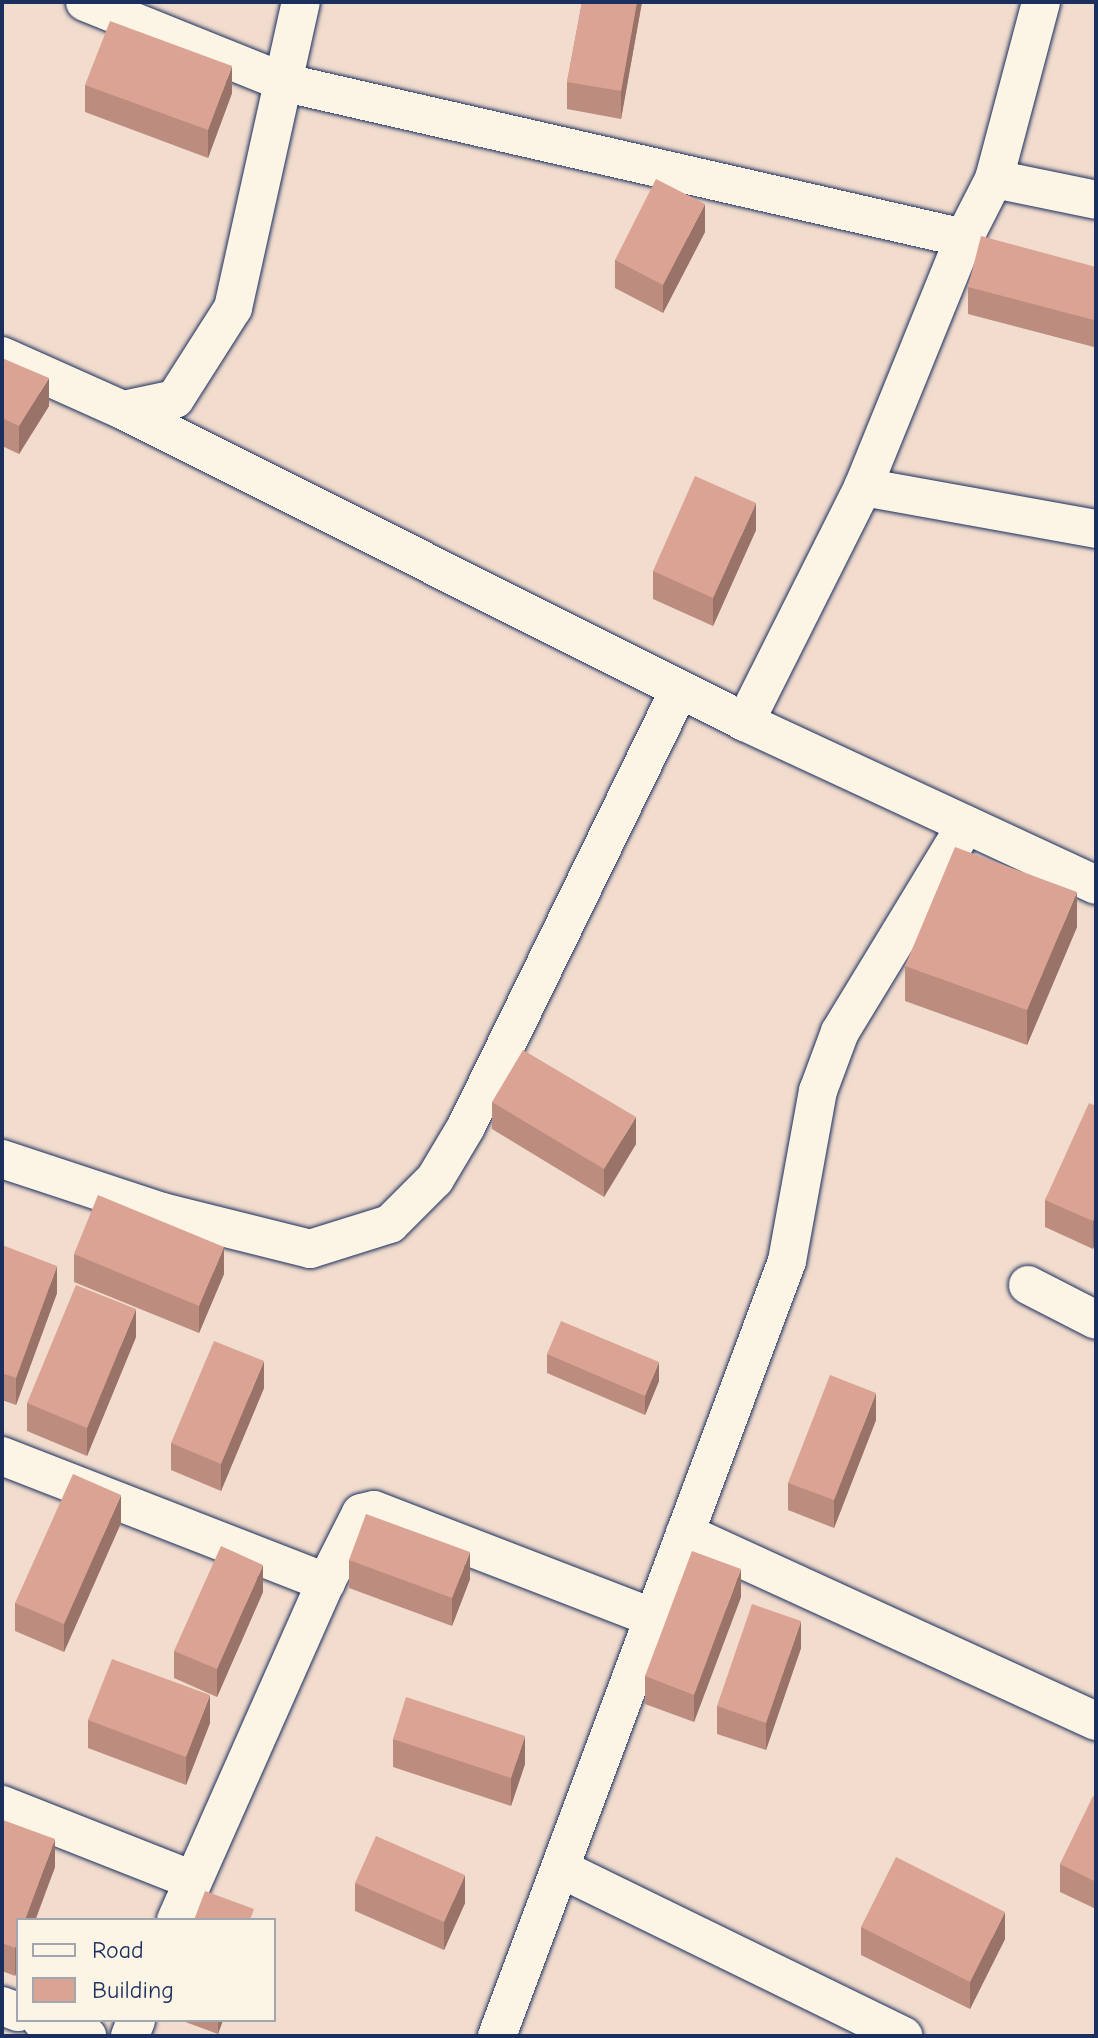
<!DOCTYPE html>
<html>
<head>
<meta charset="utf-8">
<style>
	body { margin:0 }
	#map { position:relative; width:1098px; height:2038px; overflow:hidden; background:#f2dccd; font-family:"Comic Neue",sans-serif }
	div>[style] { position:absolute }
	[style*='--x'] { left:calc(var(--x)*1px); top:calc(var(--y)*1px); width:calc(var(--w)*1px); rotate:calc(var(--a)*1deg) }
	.roads { filter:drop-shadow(0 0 2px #1b2f5e) drop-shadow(0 0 2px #1b2f5e) }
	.minor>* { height:38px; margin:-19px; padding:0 19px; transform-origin:19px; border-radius:19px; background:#fcf5e5 }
	.wall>* { inset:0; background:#bc8c7f }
	.shaded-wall>* { inset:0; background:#997268 }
	.building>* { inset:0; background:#dba394 }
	span { translate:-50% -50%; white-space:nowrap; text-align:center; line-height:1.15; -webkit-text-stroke:7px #fcf5e5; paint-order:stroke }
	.frame { position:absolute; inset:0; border:4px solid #1b2f5e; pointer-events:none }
	.legend { position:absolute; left:16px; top:1918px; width:260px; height:104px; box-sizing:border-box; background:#fcf5e5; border:2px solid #a2a6af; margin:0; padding:10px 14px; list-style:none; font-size:24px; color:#1b2f5e }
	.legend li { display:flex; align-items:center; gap:16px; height:40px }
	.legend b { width:40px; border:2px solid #a2a6af }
</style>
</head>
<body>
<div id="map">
	<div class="roads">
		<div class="minor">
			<div style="--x:85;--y:2;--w:217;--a:21.9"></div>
			<div style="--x:286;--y:83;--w:695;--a:12.88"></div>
			<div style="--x:994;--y:179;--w:104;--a:11.6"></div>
			<div style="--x:2;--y:356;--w:133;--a:24.1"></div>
			<div style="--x:123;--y:410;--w:53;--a:-11.9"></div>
			<div style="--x:175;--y:399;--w:108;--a:-57.5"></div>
			<div style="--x:233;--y:308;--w:313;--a:-77.5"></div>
			<div style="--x:123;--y:410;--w:696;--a:26.64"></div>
			<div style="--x:745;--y:722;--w:387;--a:24.9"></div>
			<div style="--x:863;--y:487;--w:237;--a:10.2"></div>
			<div style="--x:745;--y:722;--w:263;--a:-63.3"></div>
			<div style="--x:863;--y:487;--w:269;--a:-67.9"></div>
			<div style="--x:964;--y:238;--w:66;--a:-63"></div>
			<div style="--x:994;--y:179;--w:183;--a:-75.1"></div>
			<div style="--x:2;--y:1159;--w:169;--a:18.3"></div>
			<div style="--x:162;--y:1212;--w:153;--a:14"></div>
			<div style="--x:310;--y:1249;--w:84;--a:-17.4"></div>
			<div style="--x:390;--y:1224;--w:64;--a:-45"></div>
			<div style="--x:435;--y:1179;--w:61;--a:-59.2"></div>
			<div style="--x:466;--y:1127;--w:486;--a:-64"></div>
			<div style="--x:1028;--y:1285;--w:76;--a:27.2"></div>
			<div style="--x:2;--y:1456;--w:348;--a:21.3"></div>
			<div style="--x:685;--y:1533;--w:452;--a:24.6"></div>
			<div style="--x:2;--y:1805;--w:204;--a:21.5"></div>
			<div style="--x:561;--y:1869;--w:381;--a:26"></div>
			<div style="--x:176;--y:1920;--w:370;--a:-66.1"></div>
			<div style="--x:326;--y:1582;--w:77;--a:-63.1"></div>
			<div style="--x:361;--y:1513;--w:13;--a:-13"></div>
			<div style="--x:374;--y:1510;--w:300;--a:21.1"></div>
			<div style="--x:2;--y:2006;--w:17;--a:21"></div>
			<div style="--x:41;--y:2020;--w:49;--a:19.2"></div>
			<div style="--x:130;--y:2036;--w:17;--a:-69"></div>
			<div style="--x:497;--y:2036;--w:827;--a:-69.48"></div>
			<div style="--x:787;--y:1261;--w:173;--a:-79.7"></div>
			<div style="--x:818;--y:1091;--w:63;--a:-69.6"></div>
			<div style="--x:840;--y:1032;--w:242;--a:-58.7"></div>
		</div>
	</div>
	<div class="wall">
		<div style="clip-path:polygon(582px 2px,642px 2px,621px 119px,567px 109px,567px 82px)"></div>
		<div style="clip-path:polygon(85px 85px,232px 93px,208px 158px,85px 112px)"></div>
		<div style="clip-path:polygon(705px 232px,663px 313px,615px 288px,615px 260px)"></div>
		<div style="clip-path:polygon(1096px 267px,1096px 340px,1094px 347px,968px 314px,968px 287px)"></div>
		<div style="clip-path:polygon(2px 358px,49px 406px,19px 454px,2px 446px)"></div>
		<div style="clip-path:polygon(756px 530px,713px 626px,653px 599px,653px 571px)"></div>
		<div style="clip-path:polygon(1077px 927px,1027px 1045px,905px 1001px,905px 966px)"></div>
		<div style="clip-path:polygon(492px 1102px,636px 1144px,604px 1197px,492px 1129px)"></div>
		<div style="clip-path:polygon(1096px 1106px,1093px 1249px,1045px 1227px,1045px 1200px)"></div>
		<div style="clip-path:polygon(2px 1245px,57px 1293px,16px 1405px,2px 1400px)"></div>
		<div style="clip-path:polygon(74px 1254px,224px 1274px,199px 1333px,74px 1282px)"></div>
		<div style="clip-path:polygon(136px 1337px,87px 1456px,27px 1431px,27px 1403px)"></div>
		<div style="clip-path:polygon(547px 1354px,659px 1381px,645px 1415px,547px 1373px)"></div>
		<div style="clip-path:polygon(264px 1388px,221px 1491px,171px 1470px,171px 1443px)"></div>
		<div style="clip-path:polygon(876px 1420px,834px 1528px,788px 1510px,788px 1483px)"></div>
		<div style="clip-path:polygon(121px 1523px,64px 1652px,15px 1631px,15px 1603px)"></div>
		<div style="clip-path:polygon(349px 1560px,470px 1579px,452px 1626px,349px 1588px)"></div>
		<div style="clip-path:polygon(263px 1592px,217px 1697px,174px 1678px,174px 1651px)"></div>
		<div style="clip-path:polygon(741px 1597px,694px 1722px,645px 1704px,645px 1676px)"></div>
		<div style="clip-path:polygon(801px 1648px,766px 1750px,717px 1734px,717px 1706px)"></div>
		<div style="clip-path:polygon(88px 1720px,210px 1723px,186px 1785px,88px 1748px)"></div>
		<div style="clip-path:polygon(393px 1739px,525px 1764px,511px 1806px,393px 1767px)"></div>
		<div style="clip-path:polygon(1096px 1798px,1096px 1909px,1060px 1892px,1060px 1864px)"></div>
		<div style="clip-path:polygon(2px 1823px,55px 1867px,15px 1976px,2px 1971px)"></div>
		<div style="clip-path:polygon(355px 1883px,465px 1903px,444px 1950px,355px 1911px)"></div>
		<div style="clip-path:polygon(861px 1927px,1005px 1939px,970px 2009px,861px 1955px)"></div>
		<div style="clip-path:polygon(180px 2020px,223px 2020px,218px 2034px)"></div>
	</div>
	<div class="shaded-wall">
		<div style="clip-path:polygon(637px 2px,642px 2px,621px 119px,621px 91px)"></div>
		<div style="clip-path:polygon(232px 66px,232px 93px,208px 158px,208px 130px)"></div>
		<div style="clip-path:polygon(705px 204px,705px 232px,663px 313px,663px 285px)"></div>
		<div style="clip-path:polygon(1096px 313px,1096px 340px,1094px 347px,1094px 320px)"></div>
		<div style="clip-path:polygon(49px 378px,49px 406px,19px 454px,19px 426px)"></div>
		<div style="clip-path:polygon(756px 503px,756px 530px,713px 626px,713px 598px)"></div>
		<div style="clip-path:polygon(1077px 892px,1077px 927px,1027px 1045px,1027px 1010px)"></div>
		<div style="clip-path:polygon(636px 1117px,636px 1144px,604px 1197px,604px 1169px)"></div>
		<div style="clip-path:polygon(1096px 1214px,1096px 1242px,1093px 1249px,1093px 1221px)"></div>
		<div style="clip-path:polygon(224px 1247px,224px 1274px,199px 1333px,199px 1306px)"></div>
		<div style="clip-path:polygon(57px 1266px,57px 1293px,16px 1405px,16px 1378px)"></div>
		<div style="clip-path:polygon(136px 1309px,136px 1337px,87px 1456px,87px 1428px)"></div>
		<div style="clip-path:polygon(264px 1361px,264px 1388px,221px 1491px,221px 1464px)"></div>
		<div style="clip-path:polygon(659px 1362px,659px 1381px,645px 1415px,645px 1396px)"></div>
		<div style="clip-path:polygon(876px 1393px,876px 1420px,834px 1528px,834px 1500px)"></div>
		<div style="clip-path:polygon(121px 1495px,121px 1523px,64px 1652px,64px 1624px)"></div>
		<div style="clip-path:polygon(470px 1552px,470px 1579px,452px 1626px,452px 1598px)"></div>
		<div style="clip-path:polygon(263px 1565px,263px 1592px,217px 1697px,217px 1669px)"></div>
		<div style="clip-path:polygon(741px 1569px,741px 1597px,694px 1722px,694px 1695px)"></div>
		<div style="clip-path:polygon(801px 1621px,801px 1648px,766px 1750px,766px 1723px)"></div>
		<div style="clip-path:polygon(210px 1695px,210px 1723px,186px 1785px,186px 1757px)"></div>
		<div style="clip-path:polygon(525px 1736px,525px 1764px,511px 1806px,511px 1778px)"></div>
		<div style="clip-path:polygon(55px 1839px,55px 1867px,35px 1920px,25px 1920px)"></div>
		<div style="clip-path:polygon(465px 1875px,465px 1903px,444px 1950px,444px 1922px)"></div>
		<div style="clip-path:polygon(1005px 1912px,1005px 1939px,970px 2009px,970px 1982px)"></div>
		<div style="clip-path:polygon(18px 1941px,18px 1968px,15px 1976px,15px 1948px)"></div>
		<div style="clip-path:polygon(218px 2020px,223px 2020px,218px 2034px)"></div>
	</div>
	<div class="building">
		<div style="clip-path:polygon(582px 2px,637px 2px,621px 91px,567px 82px)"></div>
		<div style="clip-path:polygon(110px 21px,232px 66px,208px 130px,85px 85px)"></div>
		<div style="clip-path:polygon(656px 179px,705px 204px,663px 285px,615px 260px)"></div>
		<div style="clip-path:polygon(981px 236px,1096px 267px,1096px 313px,1094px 320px,968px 287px)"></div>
		<div style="clip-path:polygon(2px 358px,49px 378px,19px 426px,2px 418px)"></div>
		<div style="clip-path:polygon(695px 476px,756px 503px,713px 598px,653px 571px)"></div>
		<div style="clip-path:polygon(955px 847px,1077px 892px,1027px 1010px,905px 966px)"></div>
		<div style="clip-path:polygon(523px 1050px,636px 1117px,604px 1169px,492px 1102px)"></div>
		<div style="clip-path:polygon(1089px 1103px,1096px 1106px,1096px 1214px,1093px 1221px,1045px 1200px)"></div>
		<div style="clip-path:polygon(98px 1195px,224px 1247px,199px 1306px,74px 1254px)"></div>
		<div style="clip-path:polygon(2px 1245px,57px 1266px,16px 1378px,2px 1373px)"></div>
		<div style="clip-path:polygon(76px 1285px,136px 1309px,87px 1428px,27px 1403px)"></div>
		<div style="clip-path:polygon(561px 1321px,659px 1362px,645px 1396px,547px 1354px)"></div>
		<div style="clip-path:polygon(214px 1341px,264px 1361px,221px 1464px,171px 1443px)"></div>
		<div style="clip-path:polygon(830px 1375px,876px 1393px,834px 1500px,788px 1483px)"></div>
		<div style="clip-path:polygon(73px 1474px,121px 1495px,64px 1624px,15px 1603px)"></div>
		<div style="clip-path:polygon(366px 1514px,470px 1552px,452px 1598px,349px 1560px)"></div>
		<div style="clip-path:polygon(221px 1546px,263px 1565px,217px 1669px,174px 1651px)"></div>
		<div style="clip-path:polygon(692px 1551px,741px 1569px,694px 1695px,645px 1676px)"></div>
		<div style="clip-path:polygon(752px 1604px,801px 1621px,766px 1723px,717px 1706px)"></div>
		<div style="clip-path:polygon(112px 1659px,210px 1695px,186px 1757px,88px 1720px)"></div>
		<div style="clip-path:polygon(406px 1697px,525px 1736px,511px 1778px,393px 1739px)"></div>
		<div style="clip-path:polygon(1093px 1796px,1096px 1798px,1096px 1882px,1060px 1864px)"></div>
		<div style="clip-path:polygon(3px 1820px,55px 1839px,25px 1920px,18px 1920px,18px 1941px,15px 1948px,2px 1943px)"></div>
		<div style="clip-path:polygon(376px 1836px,465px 1875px,444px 1922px,355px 1883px)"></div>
		<div style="clip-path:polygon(896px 1857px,1005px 1912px,970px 1982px,861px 1927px)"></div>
		<div style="clip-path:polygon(205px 1891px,254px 1909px,250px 1920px,194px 1920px)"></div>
	</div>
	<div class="frame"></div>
	<ul class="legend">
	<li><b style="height:10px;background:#fcf5e5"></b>Road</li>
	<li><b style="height:22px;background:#dba394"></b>Building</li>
	</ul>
</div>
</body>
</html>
